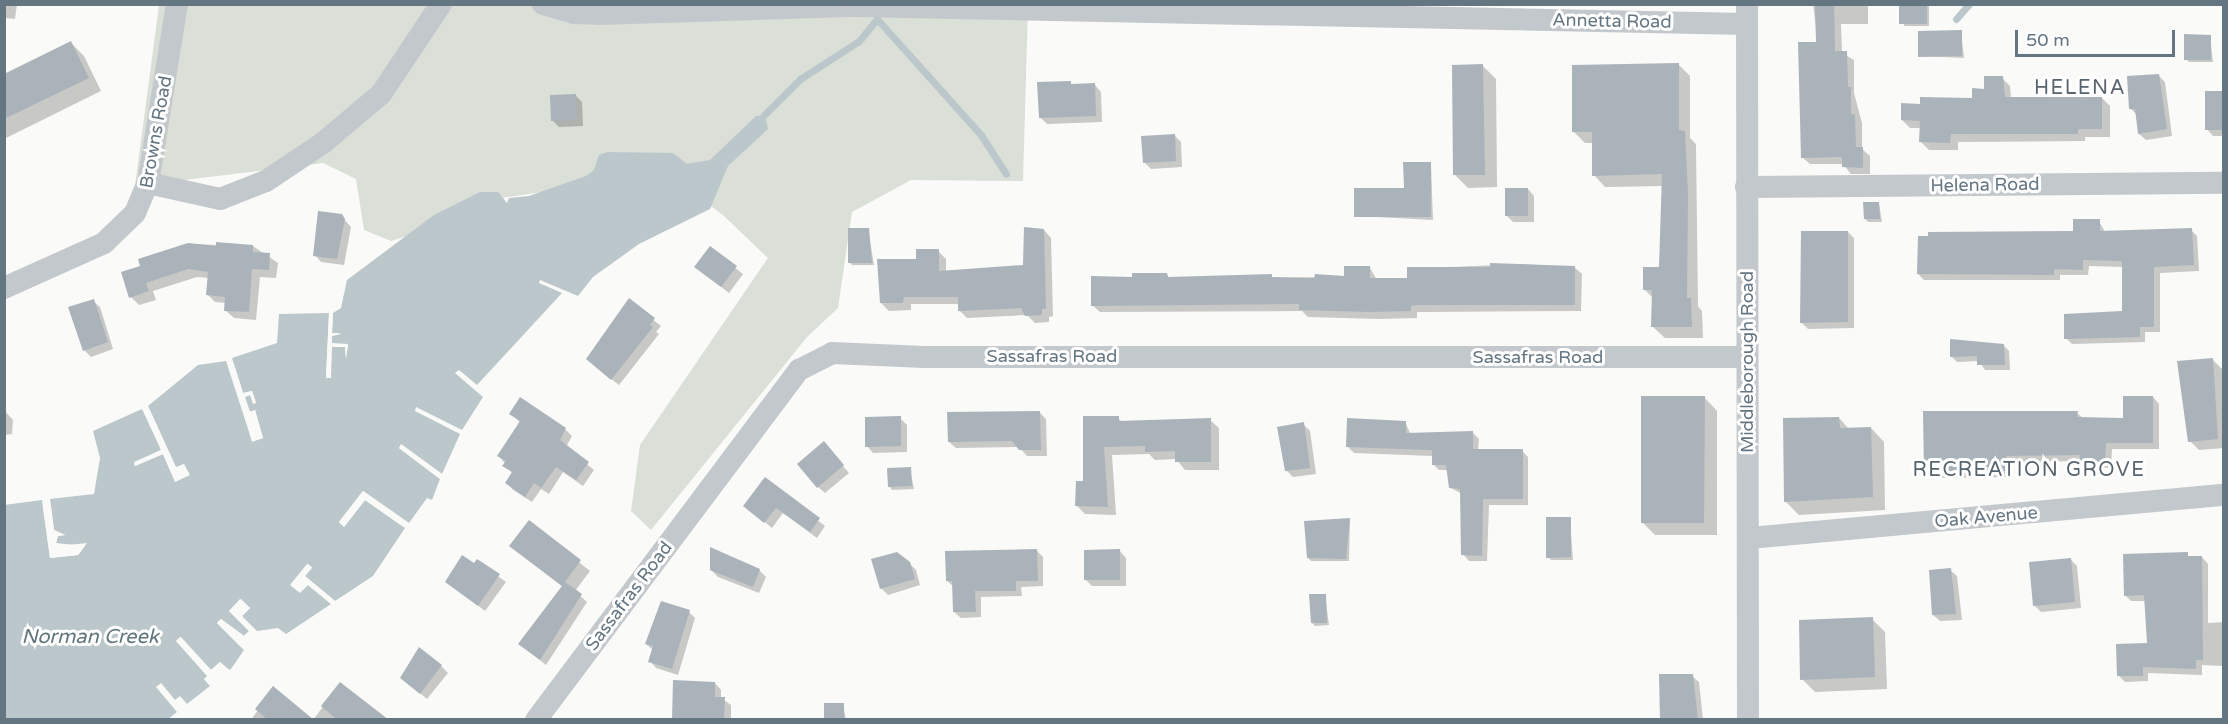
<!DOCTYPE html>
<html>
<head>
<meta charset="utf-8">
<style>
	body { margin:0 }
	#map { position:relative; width:2228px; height:724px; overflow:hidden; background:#fafaf8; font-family:"Varela Round",sans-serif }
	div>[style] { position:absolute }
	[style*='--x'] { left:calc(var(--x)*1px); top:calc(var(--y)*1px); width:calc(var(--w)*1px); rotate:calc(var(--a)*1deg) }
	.green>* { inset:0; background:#dadfd7 }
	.water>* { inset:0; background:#bbc7cb }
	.pier>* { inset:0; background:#fafaf8 }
	.shadow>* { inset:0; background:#0003 }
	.stream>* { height:7px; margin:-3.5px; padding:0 3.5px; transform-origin:3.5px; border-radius:3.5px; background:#bbc7cb }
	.building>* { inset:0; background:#aab3b9 }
	.street>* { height:22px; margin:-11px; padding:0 11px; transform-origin:11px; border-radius:11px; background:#c3c8cc }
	span { translate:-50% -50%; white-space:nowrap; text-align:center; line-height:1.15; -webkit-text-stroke:6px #fff; paint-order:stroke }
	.street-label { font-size:18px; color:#657683 }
	.neighbourhood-label { font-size:20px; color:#57646e; letter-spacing:1.5px }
	.water-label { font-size:20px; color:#60757c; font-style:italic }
	.frame { position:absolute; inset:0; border:6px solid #657683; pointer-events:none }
	.scale { position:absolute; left:2015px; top:30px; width:160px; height:27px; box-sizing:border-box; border:3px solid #657683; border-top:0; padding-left:8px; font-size:18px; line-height:21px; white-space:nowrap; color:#657683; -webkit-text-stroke:4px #fff; paint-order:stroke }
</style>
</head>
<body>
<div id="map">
	<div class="green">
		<div style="clip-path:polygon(159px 5px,1028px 5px,1023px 181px,911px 180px,852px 212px,838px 308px,807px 337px,651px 530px,631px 511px,640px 445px,768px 258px,724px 216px,669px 174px,481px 201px,436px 227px,391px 241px,364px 230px,356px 179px,323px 163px,135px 186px)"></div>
	</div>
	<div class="water">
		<div style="clip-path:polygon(756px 116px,765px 116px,768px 129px,728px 166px,710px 209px,639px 244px,593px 277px,578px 296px,540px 280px,539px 283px,562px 293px,477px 385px,459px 370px,455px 373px,483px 397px,462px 430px,416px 407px,415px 411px,460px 434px,442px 474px,402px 445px,399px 448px,440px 479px,432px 500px,427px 498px,409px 523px,363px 491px,339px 522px,344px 527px,365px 500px,405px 528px,373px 576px,335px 601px,305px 576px,312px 568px,308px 564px,291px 585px,300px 592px,307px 584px,331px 604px,286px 634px,278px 628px,257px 631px,242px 616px,250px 608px,240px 599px,229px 611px,249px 631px,244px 636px,221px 619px,217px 623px,244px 650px,231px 669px,227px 671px,220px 662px,211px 670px,180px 637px,176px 641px,208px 676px,204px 679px,210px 686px,187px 704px,180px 696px,175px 700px,161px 683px,156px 687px,177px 712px,168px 719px,5px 719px,4px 505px,42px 500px,50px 558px,78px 555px,85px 546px,56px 543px,58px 536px,65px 535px,54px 530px,50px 499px,94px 494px,100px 458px,93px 431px,142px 409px,161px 450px,134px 462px,135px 466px,163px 454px,175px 481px,189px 475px,184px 464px,176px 468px,148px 406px,198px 365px,226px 361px,252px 441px,263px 438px,255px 410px,250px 412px,244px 397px,250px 395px,256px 403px,252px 391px,243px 393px,232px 358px,277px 343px,279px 314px,329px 313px,326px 377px,332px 347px,345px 347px,346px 358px,348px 345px,332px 344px,332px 336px,341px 334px,332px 333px,333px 313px,341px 308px,347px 280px,434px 215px,480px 192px,498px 192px,507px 203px,509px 198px,529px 196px,586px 176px,594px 170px,599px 155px,608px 152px,673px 153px,687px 164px,710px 160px)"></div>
	</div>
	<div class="pier">
		<div style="clip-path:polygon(329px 313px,333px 313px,332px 333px,341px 333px,332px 336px,332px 343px,348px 344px,346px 358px,345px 347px,332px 347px,331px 378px,326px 378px)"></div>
		<div style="clip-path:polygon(232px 358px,243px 393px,252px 391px,256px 403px,253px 404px,250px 395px,245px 397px,250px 412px,255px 410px,263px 438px,252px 442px,229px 360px,254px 438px,260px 436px,253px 414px,247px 413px)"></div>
		<div style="clip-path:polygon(148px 406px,176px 467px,184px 464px,190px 475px,175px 482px,163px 454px,135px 466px,134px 463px,161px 450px,145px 407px,177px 478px,186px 474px,183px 468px,173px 469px)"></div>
		<div style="clip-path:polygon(401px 444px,442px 474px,440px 479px,399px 448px)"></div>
		<div style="clip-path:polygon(363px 491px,409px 523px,364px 495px,344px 522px,365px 497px,405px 528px,365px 500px,344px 527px,339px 522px)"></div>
		<div style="clip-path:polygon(50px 499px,54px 530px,65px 535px,58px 536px,56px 543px,59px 546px,87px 543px,78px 555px,50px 558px,42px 500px,53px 555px,76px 552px,80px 547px,59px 549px,53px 545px)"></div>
		<div style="clip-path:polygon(307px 564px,312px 567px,305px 576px,335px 601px,331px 604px,308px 585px,300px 593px,290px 585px)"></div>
		<div style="clip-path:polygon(241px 599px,250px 608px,242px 616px,256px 634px,252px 630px,245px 639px,235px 636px,221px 623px,244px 650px,217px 623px,221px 619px,244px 636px,249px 631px,229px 611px)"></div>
		<div style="clip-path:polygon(181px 637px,211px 670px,220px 662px,232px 672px,226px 673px,219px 667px,209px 673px,180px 641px,210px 674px,212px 688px,204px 679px,207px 676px,176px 641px)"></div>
	</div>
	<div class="shadow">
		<div style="clip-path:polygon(4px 4px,17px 4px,15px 19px,4px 18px)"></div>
		<div style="clip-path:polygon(1813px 4px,1868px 4px,1868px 24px,1841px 24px,1842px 53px,1854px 60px,1854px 93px,1862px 123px,1862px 149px,1870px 156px,1870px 174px,1851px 174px,1843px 164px,1810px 164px,1802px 157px,1818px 43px)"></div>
		<div style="clip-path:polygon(1901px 4px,1929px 4px,1929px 26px,1904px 26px)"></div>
		<div style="clip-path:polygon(1961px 31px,1964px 58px,1919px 56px)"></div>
		<div style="clip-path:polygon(2210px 36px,2213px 62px,2189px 62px,2186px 59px)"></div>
		<div style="clip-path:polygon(71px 43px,84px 56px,101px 91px,4px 139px,4px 76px)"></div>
		<div style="clip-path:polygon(1678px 64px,1690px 76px,1690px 138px,1696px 144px,1698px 306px,1702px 311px,1703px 338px,1665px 338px,1653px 327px,1653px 298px,1644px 289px,1660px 269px,1663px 186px,1605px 187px,1594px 175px,1594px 143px,1585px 143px,1574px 132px)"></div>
		<div style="clip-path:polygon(1483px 66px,1496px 79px,1497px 187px,1468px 188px,1455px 175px)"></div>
		<div style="clip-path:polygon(2158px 75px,2165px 82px,2172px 136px,2146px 140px,2139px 134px,2138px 116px,2131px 109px)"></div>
		<div style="clip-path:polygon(2002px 78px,2010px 86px,2011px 99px,2102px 98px,2110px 106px,2110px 137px,2085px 137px,2085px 141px,1958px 142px,1958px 150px,1929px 150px,1921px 142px,1921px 128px,1910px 128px,1902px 120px,1921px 106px,1973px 99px)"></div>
		<div style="clip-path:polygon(1095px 85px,1101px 92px,1102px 122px,1047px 124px,1040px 117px)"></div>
		<div style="clip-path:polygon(2206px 93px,2224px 93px,2224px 136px,2213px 136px,2207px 129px)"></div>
		<div style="clip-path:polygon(575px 95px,582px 102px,583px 126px,559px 127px,553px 121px)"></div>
		<div style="clip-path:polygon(1174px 135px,1181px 142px,1182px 167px,1151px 169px,1144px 162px)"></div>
		<div style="clip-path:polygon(1431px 163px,1433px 220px,1356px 216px,1405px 189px)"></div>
		<div style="clip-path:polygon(1528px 189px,1534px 196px,1534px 222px,1513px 222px,1506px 215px)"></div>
		<div style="clip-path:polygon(1879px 204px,1882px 222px,1868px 222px,1865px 219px)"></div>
		<div style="clip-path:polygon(341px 216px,351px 227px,344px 265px,321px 262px,315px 255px)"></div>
		<div style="clip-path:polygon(2099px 221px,2105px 232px,2191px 230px,2197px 236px,2199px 271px,2160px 273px,2160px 332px,2145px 332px,2145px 342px,2072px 344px,2066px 338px,2124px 313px,2123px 267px,2089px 266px,2088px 275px,2060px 275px,2060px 280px,1924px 280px,1918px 274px,2074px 233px)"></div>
		<div style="clip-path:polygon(868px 229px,874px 265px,852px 265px,849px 262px)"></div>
		<div style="clip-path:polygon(1044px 230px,1051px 238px,1053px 316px,1049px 317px,1049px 322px,1035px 323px,1027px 315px,967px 318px,960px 311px,960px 304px,911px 304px,911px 310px,889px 311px,881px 303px,917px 260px,938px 251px,946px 259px,946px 272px,1025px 266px)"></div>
		<div style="clip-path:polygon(1848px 232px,1854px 238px,1854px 328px,1808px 329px,1802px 323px)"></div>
		<div style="clip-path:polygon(188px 244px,253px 246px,278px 263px,276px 278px,260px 277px,256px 320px,234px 318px,225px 310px,226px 303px,215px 302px,207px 294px,209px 278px,197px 277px,153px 291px,156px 300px,139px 305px,131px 297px,142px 267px)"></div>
		<div style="clip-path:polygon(710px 248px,743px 274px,729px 293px,696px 267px)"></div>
		<div style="clip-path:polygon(1517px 264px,1574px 267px,1582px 274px,1581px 311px,1427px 312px,1417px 312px,1417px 318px,1379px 319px,1308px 317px,1302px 311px,1100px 312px,1092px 305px,1134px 278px,1166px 274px,1170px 279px,1345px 277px,1370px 268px,1377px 280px,1409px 280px,1409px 269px)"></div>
		<div style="clip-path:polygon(93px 301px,100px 307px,113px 349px,91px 357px,84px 350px)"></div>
		<div style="clip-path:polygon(630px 301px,661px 326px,656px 332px,659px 334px,619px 385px,595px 366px)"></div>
		<div style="clip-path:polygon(1952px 341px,2004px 346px,2009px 351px,2010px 370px,1985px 370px,1979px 361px,1957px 362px,1951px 356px)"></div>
		<div style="clip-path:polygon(2213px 360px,2222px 369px,2224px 448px,2199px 450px,2190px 441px)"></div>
		<div style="clip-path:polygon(1704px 397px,1717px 411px,1717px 535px,1655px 535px,1642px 522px)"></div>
		<div style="clip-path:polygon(2153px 397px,2159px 404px,2159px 449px,2112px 449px,2111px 468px,2088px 467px,2082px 461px,2012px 462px,2012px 477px,1932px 478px,1925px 472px,2077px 413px,2083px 418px,2124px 419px)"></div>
		<div style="clip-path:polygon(4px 410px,13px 420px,12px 434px,4px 435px)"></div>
		<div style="clip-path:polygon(1040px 413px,1046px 419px,1047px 456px,1027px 456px,1019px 447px,956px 448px,949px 442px)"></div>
		<div style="clip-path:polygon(511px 414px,565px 429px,572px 436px,566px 447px,594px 470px,583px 486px,563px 472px,549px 494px,541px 489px,532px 502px,513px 490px,507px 483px,513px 474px,499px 456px,521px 423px)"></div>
		<div style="clip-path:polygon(900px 418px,907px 425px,907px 452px,873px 453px,867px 446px)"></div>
		<div style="clip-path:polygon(1118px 418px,1123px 423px,1210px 420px,1219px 428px,1219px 470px,1185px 470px,1176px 459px,1155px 460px,1149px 454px,1112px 455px,1116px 515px,1085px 514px,1077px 506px,1085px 482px)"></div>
		<div style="clip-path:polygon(1839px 418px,1849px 429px,1871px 428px,1884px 442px,1885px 510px,1799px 515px,1786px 502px)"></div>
		<div style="clip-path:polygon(1405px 422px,1411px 435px,1473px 433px,1479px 439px,1478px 451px,1522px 451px,1528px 457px,1528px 505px,1489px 505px,1487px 561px,1469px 561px,1463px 554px,1462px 494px,1451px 488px,1448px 470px,1439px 470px,1433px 464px,1433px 456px,1354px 453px,1348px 447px)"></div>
		<div style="clip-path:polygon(1303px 424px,1310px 431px,1316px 474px,1293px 477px,1286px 470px)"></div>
		<div style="clip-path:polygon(830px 450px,849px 473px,825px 493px,818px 487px)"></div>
		<div style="clip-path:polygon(910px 469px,914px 489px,892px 490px,890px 487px)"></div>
		<div style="clip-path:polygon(765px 479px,825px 526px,817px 538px,783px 513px,772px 528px,745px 506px)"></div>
		<div style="clip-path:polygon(1350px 519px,1349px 561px,1311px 561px,1308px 558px)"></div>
		<div style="clip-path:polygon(1570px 519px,1573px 560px,1551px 560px,1548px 557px)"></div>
		<div style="clip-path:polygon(529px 522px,590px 571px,575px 591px,587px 602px,546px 665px,520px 644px,563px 587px,511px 546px)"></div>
		<div style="clip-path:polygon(1037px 551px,1043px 557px,1043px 586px,1021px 587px,1022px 596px,981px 597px,981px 617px,961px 618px,954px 612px,954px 587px,947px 581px)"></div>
		<div style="clip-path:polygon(1120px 551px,1126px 558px,1126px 586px,1092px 586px,1085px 579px)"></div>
		<div style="clip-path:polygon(2202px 557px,2208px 564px,2208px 623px,2224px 622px,2224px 666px,2202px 665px,2202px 675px,2148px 673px,2148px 681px,2125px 682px,2119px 676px,2148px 645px,2145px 601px,2131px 601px,2125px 595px)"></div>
		<div style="clip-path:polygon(2070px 559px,2077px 566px,2081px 608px,2041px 612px,2035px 606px)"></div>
		<div style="clip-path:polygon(477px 561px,506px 582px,485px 611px,447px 582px)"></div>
		<div style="clip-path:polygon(909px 563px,916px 570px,920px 585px,888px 595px,881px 588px)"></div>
		<div style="clip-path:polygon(711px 570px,759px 570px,766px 577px,759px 593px,718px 577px)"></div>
		<div style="clip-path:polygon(1950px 570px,1957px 576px,1962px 620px,1940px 621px,1933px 615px)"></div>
		<div style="clip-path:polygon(1325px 595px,1329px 625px,1315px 626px,1312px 623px)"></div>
		<div style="clip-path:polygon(689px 612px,695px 618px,678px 675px,656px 668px,650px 661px,653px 650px,646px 644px)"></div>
		<div style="clip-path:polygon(1872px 619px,1885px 632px,1887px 689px,1815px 692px,1802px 679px)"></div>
		<div style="clip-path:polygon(441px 666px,448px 673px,427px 699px,402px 678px)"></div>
		<div style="clip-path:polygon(1692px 676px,1699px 682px,1703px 720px,1661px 720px)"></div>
		<div style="clip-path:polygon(715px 683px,721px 690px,721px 698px,731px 705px,731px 720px,674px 720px)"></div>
		<div style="clip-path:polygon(340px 684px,386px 720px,313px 720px)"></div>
		<div style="clip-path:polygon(273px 688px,312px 720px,251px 720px)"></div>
		<div style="clip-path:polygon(843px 704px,846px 720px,826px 720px)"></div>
	</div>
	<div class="stream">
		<div style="--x:1956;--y:19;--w:20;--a:-49"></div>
		<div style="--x:764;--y:115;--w:51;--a:-45"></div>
		<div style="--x:800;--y:79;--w:70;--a:-32.8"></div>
		<div style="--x:859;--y:41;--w:28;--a:-51"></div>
		<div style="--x:877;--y:19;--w:156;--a:48.1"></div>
		<div style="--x:981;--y:135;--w:46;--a:57.3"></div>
	</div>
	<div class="building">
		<div style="clip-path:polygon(1815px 4px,1834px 4px,1835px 51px,1847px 51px,1848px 87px,1851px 87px,1851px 114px,1855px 114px,1856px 147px,1863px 147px,1863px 168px,1842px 167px,1842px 157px,1801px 158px,1798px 42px,1816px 42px)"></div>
		<div style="clip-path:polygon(1899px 4px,1927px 4px,1927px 24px,1899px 24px)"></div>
		<div style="clip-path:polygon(1962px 30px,1962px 56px,1918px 57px,1918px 31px)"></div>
		<div style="clip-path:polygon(2184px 34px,2211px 35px,2211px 60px,2184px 60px)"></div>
		<div style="clip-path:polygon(71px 41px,89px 78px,4px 119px,4px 74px)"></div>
		<div style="clip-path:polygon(1679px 63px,1679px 130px,1685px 131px,1688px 195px,1687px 298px,1691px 298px,1692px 327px,1651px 327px,1652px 290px,1643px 290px,1643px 267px,1659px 267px,1662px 174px,1592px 176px,1592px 132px,1572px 132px,1572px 65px)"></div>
		<div style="clip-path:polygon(1483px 64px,1485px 175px,1453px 175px,1452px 65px)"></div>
		<div style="clip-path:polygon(2159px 74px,2167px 129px,2138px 134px,2135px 109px,2129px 109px,2127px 76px)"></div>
		<div style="clip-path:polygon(1984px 76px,2003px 76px,2005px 97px,2102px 97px,2102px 129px,2078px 129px,2078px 134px,1951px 134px,1950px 143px,1919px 142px,1920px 121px,1901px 120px,1901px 103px,1920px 104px,1920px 97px,1972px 98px,1972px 88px,1984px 89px)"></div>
		<div style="clip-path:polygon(1071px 81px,1071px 84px,1095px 83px,1096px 116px,1039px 118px,1037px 82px)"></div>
		<div style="clip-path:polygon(2205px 91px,2223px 91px,2223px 130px,2205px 130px)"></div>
		<div style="clip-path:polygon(576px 94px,577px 120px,551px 121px,550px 95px)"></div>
		<div style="clip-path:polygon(1175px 134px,1176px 161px,1143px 163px,1141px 136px)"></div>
		<div style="clip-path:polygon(1403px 162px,1431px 162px,1431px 217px,1354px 217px,1354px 188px,1404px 188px)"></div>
		<div style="clip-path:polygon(1505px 188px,1528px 188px,1528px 216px,1505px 216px)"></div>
		<div style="clip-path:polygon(1863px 202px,1879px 202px,1880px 219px,1864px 219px)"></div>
		<div style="clip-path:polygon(318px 211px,342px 214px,345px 219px,337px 259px,313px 256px)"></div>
		<div style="clip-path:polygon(2073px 219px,2100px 219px,2100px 231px,2192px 228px,2194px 265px,2154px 267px,2154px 327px,2140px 327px,2140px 337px,2064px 339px,2064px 314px,2122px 311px,2122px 261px,2083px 260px,2083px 270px,2054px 269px,2054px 275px,1917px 274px,1918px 236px,1928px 236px,1928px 232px,2073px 231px)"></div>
		<div style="clip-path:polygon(1024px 227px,1044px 229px,1046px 309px,1042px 309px,1042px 315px,1025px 316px,1021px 308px,958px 311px,958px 297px,904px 297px,903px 303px,880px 303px,877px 259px,916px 259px,916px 249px,939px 249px,939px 271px,1023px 265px)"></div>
		<div style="clip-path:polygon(848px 228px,869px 228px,872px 263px,848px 263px)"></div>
		<div style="clip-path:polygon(1801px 231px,1848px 231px,1848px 322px,1800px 323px)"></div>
		<div style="clip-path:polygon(216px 242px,253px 245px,253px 252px,270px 253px,269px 270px,252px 269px,249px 312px,224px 311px,225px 297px,206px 295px,208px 272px,188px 269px,146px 283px,149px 291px,129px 298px,121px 272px,140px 266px,138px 259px,188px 243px,216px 246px)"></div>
		<div style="clip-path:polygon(710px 246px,737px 266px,721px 287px,694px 267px)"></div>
		<div style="clip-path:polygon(1490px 263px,1575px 266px,1575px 305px,1419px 305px,1411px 306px,1411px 311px,1370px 312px,1299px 310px,1299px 304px,1091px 306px,1091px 276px,1132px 277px,1132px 273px,1167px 273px,1168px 277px,1272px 274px,1272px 277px,1314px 278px,1315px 274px,1344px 276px,1344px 266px,1370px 266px,1370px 278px,1407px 278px,1407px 267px,1490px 267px)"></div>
		<div style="clip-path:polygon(629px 298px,655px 318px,650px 325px,653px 327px,611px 380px,586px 359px)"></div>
		<div style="clip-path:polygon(94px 299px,108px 342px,83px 351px,68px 307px)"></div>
		<div style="clip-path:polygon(1950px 339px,2004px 344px,2005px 365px,1977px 365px,1977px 356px,1950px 357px)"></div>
		<div style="clip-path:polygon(2213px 358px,2218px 439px,2188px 442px,2177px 361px)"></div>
		<div style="clip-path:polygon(1641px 396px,1705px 396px,1704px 523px,1641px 523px)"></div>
		<div style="clip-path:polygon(2123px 396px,2153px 396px,2153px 443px,2106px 443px,2105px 462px,2080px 461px,2080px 455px,2006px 456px,2006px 471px,1924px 472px,1923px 411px,2078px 411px,2077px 417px,2123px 418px)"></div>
		<div style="clip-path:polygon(520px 397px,566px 428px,560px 440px,589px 462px,576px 480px,556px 467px,541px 488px,534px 483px,525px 497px,505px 483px,512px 472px,502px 466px,506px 461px,497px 456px,520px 421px,509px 414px)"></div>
		<div style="clip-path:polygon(1040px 411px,1041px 450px,1019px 450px,1012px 441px,948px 442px,947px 412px)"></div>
		<div style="clip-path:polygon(901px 416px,901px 446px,865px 447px,865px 417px)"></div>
		<div style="clip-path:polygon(1083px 416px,1119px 416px,1119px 421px,1211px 418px,1211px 462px,1175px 462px,1175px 451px,1145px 452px,1145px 446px,1104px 447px,1108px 507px,1075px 506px,1076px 481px,1083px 481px)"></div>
		<div style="clip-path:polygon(1839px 417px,1840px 428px,1871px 427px,1873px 497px,1784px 502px,1783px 418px)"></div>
		<div style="clip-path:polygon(1347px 418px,1406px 421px,1406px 433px,1473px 431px,1473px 449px,1523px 449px,1523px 499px,1483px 499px,1482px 556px,1461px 555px,1460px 489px,1449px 488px,1446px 465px,1432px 465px,1432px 450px,1346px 447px)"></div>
		<div style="clip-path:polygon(1304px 422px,1310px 468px,1285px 471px,1277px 427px)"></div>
		<div style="clip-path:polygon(824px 441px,844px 465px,817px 488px,797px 464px)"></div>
		<div style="clip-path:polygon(911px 467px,912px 486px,888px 487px,887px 468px)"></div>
		<div style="clip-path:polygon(765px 477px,820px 518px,810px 532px,776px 508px,764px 523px,743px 506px)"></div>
		<div style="clip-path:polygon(1546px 517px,1571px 517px,1571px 557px,1546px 558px)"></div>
		<div style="clip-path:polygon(1350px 518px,1346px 559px,1307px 558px,1304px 521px)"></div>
		<div style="clip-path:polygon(529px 520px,581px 560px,562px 586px,509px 546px)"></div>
		<div style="clip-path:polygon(710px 547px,760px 569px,753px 587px,710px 570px)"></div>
		<div style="clip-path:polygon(1037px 549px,1038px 581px,1016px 581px,1016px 591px,975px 591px,976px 612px,953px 612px,952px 581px,946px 581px,945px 551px)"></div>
		<div style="clip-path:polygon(1120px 549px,1120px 580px,1084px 580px,1084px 550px)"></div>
		<div style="clip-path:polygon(897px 552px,910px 562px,915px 579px,880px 589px,871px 559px)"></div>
		<div style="clip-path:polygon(2188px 552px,2188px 556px,2202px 556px,2203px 660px,2196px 660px,2196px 669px,2143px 667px,2143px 676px,2117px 676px,2116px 644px,2147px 643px,2144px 595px,2124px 596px,2123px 554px)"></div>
		<div style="clip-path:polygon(462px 555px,474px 563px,477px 559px,500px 574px,478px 606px,445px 582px)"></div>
		<div style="clip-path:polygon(2071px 558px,2075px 602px,2033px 606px,2029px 562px)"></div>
		<div style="clip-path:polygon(1951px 568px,1956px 614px,1932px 615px,1929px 570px)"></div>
		<div style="clip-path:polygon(565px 582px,582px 594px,540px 660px,518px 644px)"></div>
		<div style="clip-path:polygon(1309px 594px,1326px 594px,1327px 623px,1311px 623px)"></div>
		<div style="clip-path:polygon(661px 601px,690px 610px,672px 669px,648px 662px,653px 646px,645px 644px)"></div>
		<div style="clip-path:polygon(1873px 617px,1875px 677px,1800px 680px,1799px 620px)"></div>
		<div style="clip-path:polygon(419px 647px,442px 665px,420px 694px,400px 678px)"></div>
		<div style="clip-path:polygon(1659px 674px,1693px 674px,1698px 720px,1660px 720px)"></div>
		<div style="clip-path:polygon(673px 680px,715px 682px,715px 697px,725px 697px,724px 720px,672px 720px)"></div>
		<div style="clip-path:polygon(340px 682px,389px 720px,338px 720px,321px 706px)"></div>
		<div style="clip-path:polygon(273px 686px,314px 720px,268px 720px,255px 709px)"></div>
		<div style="clip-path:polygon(824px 703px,844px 703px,844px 720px,824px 720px)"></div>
	</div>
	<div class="street">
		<div style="--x:543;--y:4;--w:33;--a:16"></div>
		<div style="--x:575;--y:13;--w:23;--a:2"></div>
		<div style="--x:598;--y:14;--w:259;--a:-1.8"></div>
		<div style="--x:857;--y:6;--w:890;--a:1.16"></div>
		<div style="--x:1747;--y:4;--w:716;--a:89.92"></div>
		<div style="--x:148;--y:183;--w:74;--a:12.5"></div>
		<div style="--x:220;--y:199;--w:49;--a:-21.4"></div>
		<div style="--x:266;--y:181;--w:69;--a:-33.7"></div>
		<div style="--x:323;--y:143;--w:76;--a:-40.2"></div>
		<div style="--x:381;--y:94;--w:108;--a:-56.3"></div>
		<div style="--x:1746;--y:187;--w:478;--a:-0.5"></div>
		<div style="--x:4;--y:288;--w:110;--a:-24.2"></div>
		<div style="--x:104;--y:243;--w:43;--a:-44.1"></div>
		<div style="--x:135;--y:213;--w:33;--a:-67"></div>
		<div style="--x:148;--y:183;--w:181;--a:-80.8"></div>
		<div style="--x:1749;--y:538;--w:477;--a:-5.2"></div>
		<div style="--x:536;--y:720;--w:438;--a:-53.1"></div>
		<div style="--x:799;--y:370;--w:37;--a:-27"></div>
		<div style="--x:832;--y:353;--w:92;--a:2.5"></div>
		<div style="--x:924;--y:357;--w:823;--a:0"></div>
	</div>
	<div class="street-label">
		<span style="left:1612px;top:21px;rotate:1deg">Annetta Road</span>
		<span style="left:156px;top:132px;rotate:-80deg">Browns Road</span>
		<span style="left:1985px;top:185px;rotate:-1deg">Helena Road</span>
		<span style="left:1052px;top:356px">Sassafras Road</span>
		<span style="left:1538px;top:357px">Sassafras Road</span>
		<span style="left:1747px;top:362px;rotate:-90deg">Middleborough Road</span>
		<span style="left:1986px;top:517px;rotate:-5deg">Oak Avenue</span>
		<span style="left:629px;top:596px;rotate:-53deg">Sassafras Road</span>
	</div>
	<div class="neighbourhood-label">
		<span style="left:2080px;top:88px">HELENA</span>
		<span style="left:2029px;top:470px">RECREATION GROVE</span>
	</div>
	<div class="water-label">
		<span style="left:90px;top:637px">Norman Creek</span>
	</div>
	<div class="frame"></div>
	<div class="scale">50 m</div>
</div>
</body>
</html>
